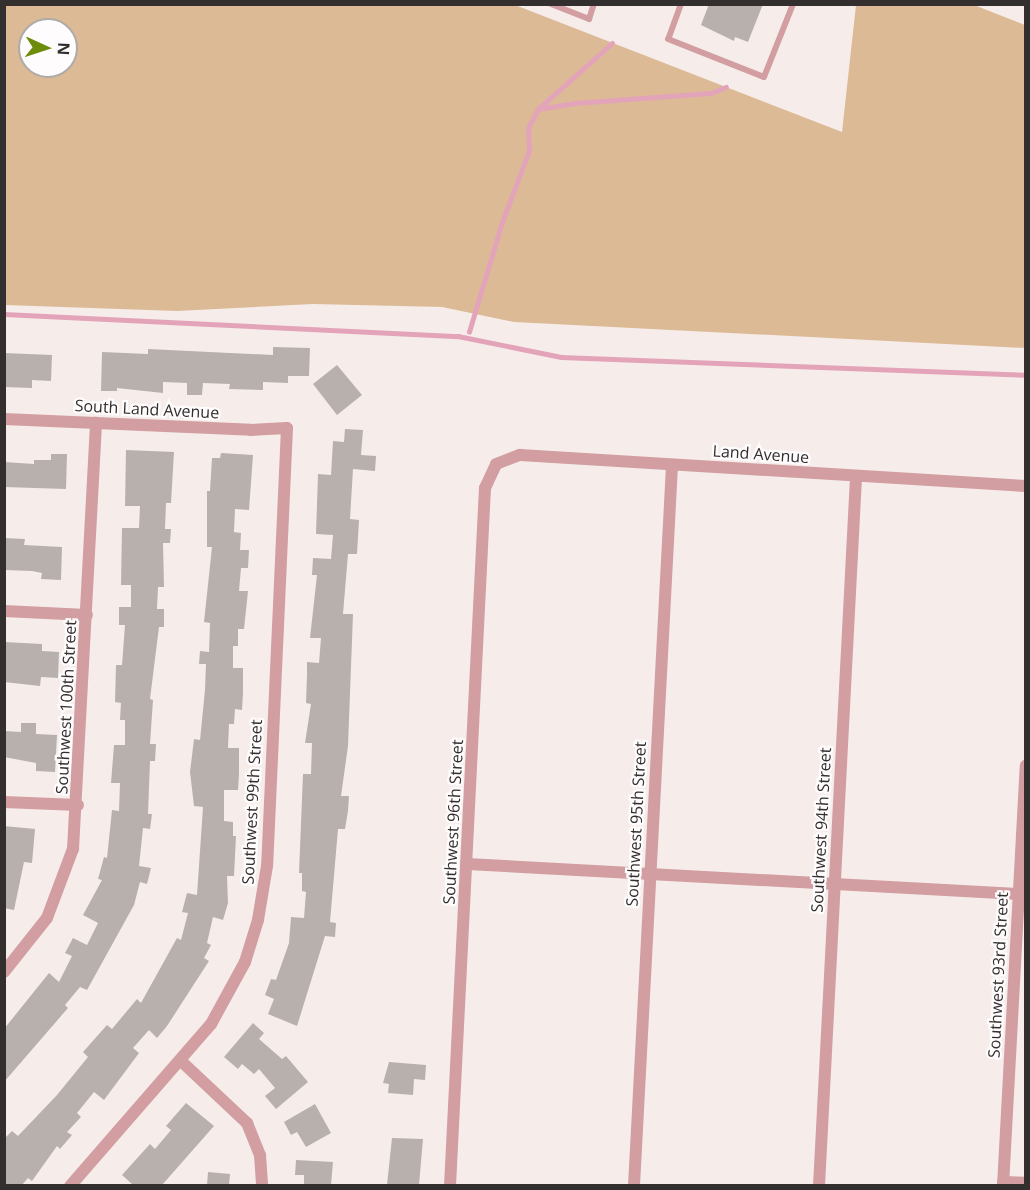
<!DOCTYPE html>
<html>
<head>
<meta charset="utf-8">
<style>
	body { margin:0 }
	#map { position:relative; width:1030px; height:1190px; overflow:hidden; background:#f6edeb; font-family:"Open Sans",sans-serif }
	div>[style] { position:absolute }
	[style*='--x'] { left:calc(var(--x)*1px); top:calc(var(--y)*1px); width:calc(var(--w)*1px); rotate:calc(var(--a)*1deg) }
	.green>* { inset:0; background:#dcba96 }
	.stream>* { height:4.5px; margin:-2.25px; padding:0 2.25px; transform-origin:2.25px; border-radius:2.25px; background:#e3a4ba }
	.building>* { inset:0; background:#b7b0ac }
	.lane>* { height:6px; margin:-3px; padding:0 3px; transform-origin:3px; border-radius:3px; background:#d29ea1 }
	.street>* { height:12px; margin:-6px; padding:0 6px; transform-origin:6px; border-radius:6px; background:#d29ea1 }
	span { translate:-50% -50%; white-space:nowrap; text-align:center; line-height:1.15; -webkit-text-stroke:4.5px #fefcfc; paint-order:stroke }
	.street-label { font-size:16px; color:#332f2e }
	.frame { position:absolute; inset:0; border:6px solid #332f2e; pointer-events:none }
	.north { position:absolute; left:18px; top:18px; width:60px; height:60px; box-sizing:border-box; background:#fefcfc; border:2px solid #adaaaa; border-radius:50%; rotate:93deg; font-size:16px; font-weight:700; line-height:24px; text-align:center; color:#332f2e }
	.north::after { content:''; display:block; margin:auto; width:21px; height:27px; background:#6d8c0b; clip-path:polygon(50% 0,100% 100%,50% 72%,0 100%) }
</style>
</head>
<body>
<div id="map">
	<div class="green">
		<div style="clip-path:polygon(evenodd,5px 4px,515px 5px,842px 132px,856px 5px,974px 5px,1025px 25px,1025px 348px,514px 322px,442px 307px,313px 304px,177px 311px,5px 305px,5px 4px,30px 30px,66px 30px,66px 66px,30px 66px,30px 30px)"></div>
	</div>
	<div class="stream">
		<div style="--x:538;--y:109;--w:99;--a:-41.7"></div>
		<div style="--x:4;--y:314;--w:455;--a:2.8"></div>
		<div style="--x:458;--y:336;--w:105;--a:11.5"></div>
		<div style="--x:561;--y:357;--w:465;--a:2.2"></div>
		<div style="--x:469;--y:332;--w:115;--a:-73.3"></div>
		<div style="--x:502;--y:222;--w:76;--a:-69.2"></div>
		<div style="--x:529;--y:151;--w:23;--a:-92"></div>
		<div style="--x:528;--y:128;--w:21;--a:-62"></div>
		<div style="--x:538;--y:109;--w:36;--a:-9"></div>
		<div style="--x:574;--y:103;--w:137;--a:-4.2"></div>
		<div style="--x:711;--y:93;--w:16;--a:-22"></div>
	</div>
	<div class="building">
		<div style="clip-path:polygon(709px 4px,763px 4px,748px 42px,735px 37px,734px 41px,701px 25px)"></div>
		<div style="clip-path:polygon(273px 347px,310px 348px,309px 376px,288px 376px,288px 383px,263px 382px,263px 390px,229px 389px,230px 384px,203px 383px,202px 395px,187px 395px,187px 383px,163px 382px,163px 393px,117px 388px,117px 391px,101px 391px,102px 352px,148px 354px,148px 349px,273px 355px)"></div>
		<div style="clip-path:polygon(4px 353px,52px 355px,51px 381px,32px 380px,32px 388px,4px 387px)"></div>
		<div style="clip-path:polygon(337px 365px,362px 395px,337px 415px,313px 384px)"></div>
		<div style="clip-path:polygon(345px 429px,363px 430px,361px 455px,376px 456px,375px 471px,353px 469px,350px 519px,359px 520px,357px 554px,348px 554px,343px 614px,353px 614px,348px 746px,341px 796px,349px 796px,348px 811px,345px 829px,338px 829px,330px 922px,336px 923px,335px 937px,325px 936px,297px 1026px,268px 1014px,274px 999px,265px 995px,271px 979px,276px 980px,289px 943px,291px 917px,304px 918px,306px 892px,302px 891px,302px 873px,299px 873px,303px 774px,311px 774px,312px 743px,305px 743px,311px 704px,306px 703px,307px 675px,307px 662px,319px 663px,321px 638px,310px 638px,317px 575px,312px 575px,313px 558px,331px 559px,333px 535px,316px 534px,318px 474px,331px 475px,333px 441px,344px 442px)"></div>
		<div style="clip-path:polygon(126px 450px,174px 452px,171px 503px,166px 503px,165px 529px,171px 529px,170px 543px,163px 543px,164px 587px,158px 587px,157px 609px,164px 609px,164px 627px,159px 627px,150px 699px,153px 700px,150px 744px,156px 744px,155px 761px,150px 761px,148px 814px,152px 814px,150px 829px,143px 828px,139px 866px,151px 868px,147px 884px,140px 882px,134px 905px,87px 990px,80px 987px,65px 1005px,68px 1008px,4px 1082px,4px 1029px,49px 973px,59px 982px,72px 956px,65px 953px,73px 938px,87px 945px,98px 923px,83px 915px,102px 880px,98px 879px,104px 857px,107px 858px,112px 810px,119px 811px,120px 783px,111px 783px,114px 745px,125px 745px,125px 720px,120px 720px,121px 703px,115px 702px,116px 665px,122px 665px,125px 625px,119px 625px,119px 607px,131px 607px,131px 585px,121px 585px,122px 528px,139px 528px,140px 506px,125px 506px)"></div>
		<div style="clip-path:polygon(221px 453px,253px 455px,249px 510px,235px 509px,234px 532px,241px 533px,240px 550px,249px 550px,248px 568px,241px 568px,239px 591px,248px 591px,244px 629px,238px 629px,238px 646px,233px 646px,233px 668px,243px 668px,243px 693px,242px 710px,235px 709px,234px 724px,229px 724px,228px 748px,239px 748px,239px 774px,238px 790px,224px 790px,224px 821px,233px 822px,233px 836px,236px 836px,234px 876px,227px 876px,228px 903px,223px 920px,213px 917px,207px 943px,211px 945px,204px 958px,209px 961px,167px 1026px,157px 1038px,149px 1030px,133px 1048px,139px 1053px,104px 1100px,94px 1092px,77px 1113px,81px 1117px,67px 1132px,72px 1135px,60px 1149px,57px 1146px,32px 1181px,28px 1178px,22px 1185px,4px 1185px,4px 1139px,12px 1131px,18px 1136px,57px 1095px,88px 1057px,83px 1052px,107px 1025px,112px 1029px,137px 999px,141px 1003px,177px 938px,181px 940px,188px 913px,182px 912px,187px 893px,197px 895px,203px 807px,194px 806px,190px 772px,194px 739px,200px 740px,205px 690px,206px 664px,199px 664px,200px 651px,209px 652px,210px 623px,204px 622px,212px 547px,207px 547px,207px 491px,210px 491px,212px 458px,220px 458px)"></div>
		<div style="clip-path:polygon(51px 454px,67px 454px,66px 489px,4px 487px,4px 462px,34px 464px,34px 460px,51px 460px)"></div>
		<div style="clip-path:polygon(4px 538px,25px 539px,24px 545px,62px 547px,61px 580px,41px 579px,42px 573px,32px 571px,4px 570px)"></div>
		<div style="clip-path:polygon(4px 642px,42px 644px,42px 651px,59px 652px,58px 678px,41px 677px,40px 686px,4px 682px)"></div>
		<div style="clip-path:polygon(21px 723px,36px 723px,36px 734px,57px 735px,55px 772px,36px 771px,36px 763px,4px 757px,4px 731px,21px 732px)"></div>
		<div style="clip-path:polygon(4px 826px,35px 829px,32px 863px,24px 862px,14px 910px,4px 908px)"></div>
		<div style="clip-path:polygon(253px 1023px,264px 1033px,259px 1039px,282px 1059px,286px 1056px,308px 1082px,276px 1109px,265px 1096px,275px 1088px,259px 1069px,254px 1074px,242px 1064px,238px 1069px,224px 1057px)"></div>
		<div style="clip-path:polygon(389px 1062px,426px 1065px,425px 1080px,414px 1079px,413px 1095px,388px 1093px,389px 1084px,383px 1083px)"></div>
		<div style="clip-path:polygon(186px 1103px,214px 1126px,162px 1185px,133px 1185px,122px 1175px,150px 1144px,155px 1149px,171px 1130px,166px 1126px)"></div>
		<div style="clip-path:polygon(315px 1104px,331px 1133px,306px 1147px,297px 1132px,291px 1135px,284px 1122px)"></div>
		<div style="clip-path:polygon(392px 1138px,423px 1139px,419px 1185px,387px 1185px)"></div>
		<div style="clip-path:polygon(296px 1160px,333px 1162px,331px 1185px,304px 1185px,304px 1175px,295px 1175px)"></div>
		<div style="clip-path:polygon(208px 1172px,230px 1174px,229px 1185px,207px 1185px)"></div>
	</div>
	<div class="lane">
		<div style="--x:551;--y:4;--w:41;--a:21.5"></div>
		<div style="--x:589;--y:19;--w:16;--a:-72"></div>
		<div style="--x:681;--y:4;--w:37;--a:110"></div>
		<div style="--x:668;--y:39;--w:103;--a:21.6"></div>
		<div style="--x:764;--y:77;--w:79;--a:-68.3"></div>
	</div>
	<div class="street">
		<div style="--x:4;--y:419;--w:247;--a:2.5"></div>
		<div style="--x:251;--y:430;--w:36;--a:-3"></div>
		<div style="--x:287;--y:428;--w:438;--a:92.6"></div>
		<div style="--x:267;--y:866;--w:55;--a:99.5"></div>
		<div style="--x:258;--y:920;--w:44;--a:107.2"></div>
		<div style="--x:245;--y:962;--w:71;--a:118.7"></div>
		<div style="--x:211;--y:1024;--w:215;--a:131"></div>
		<div style="--x:4;--y:611;--w:83;--a:2.8"></div>
		<div style="--x:4;--y:802;--w:74;--a:2.3"></div>
		<div style="--x:467;--y:864;--w:553;--a:3.11"></div>
		<div style="--x:4;--y:972;--w:69;--a:-51.5"></div>
		<div style="--x:47;--y:918;--w:74;--a:-69.4"></div>
		<div style="--x:73;--y:849;--w:427;--a:-86.9"></div>
		<div style="--x:181;--y:1061;--w:91;--a:43.2"></div>
		<div style="--x:247;--y:1123;--w:35;--a:68"></div>
		<div style="--x:260;--y:1155;--w:31;--a:86"></div>
		<div style="--x:1003;--y:1182;--w:23;--a:2"></div>
		<div style="--x:450;--y:1186;--w:699;--a:-87.13"></div>
		<div style="--x:485;--y:488;--w:26;--a:-65"></div>
		<div style="--x:496;--y:464;--w:26;--a:-21"></div>
		<div style="--x:520;--y:455;--w:507;--a:3.51"></div>
		<div style="--x:634;--y:1186;--w:722;--a:-86.98"></div>
		<div style="--x:819;--y:1186;--w:710;--a:-87.01"></div>
		<div style="--x:1003;--y:1186;--w:421;--a:-86.9"></div>
	</div>
	<div class="street-label">
		<span style="left:147px;top:409px;rotate:3deg">South Land Avenue</span>
		<span style="left:761px;top:454px;rotate:4deg">Land Avenue</span>
		<span style="left:66px;top:707px;rotate:-87deg">Southwest 100th Street</span>
		<span style="left:252px;top:802px;rotate:-87deg">Southwest 99th Street</span>
		<span style="left:453px;top:822px;rotate:-87deg">Southwest 96th Street</span>
		<span style="left:636px;top:824px;rotate:-87deg">Southwest 95th Street</span>
		<span style="left:821px;top:830px;rotate:-87deg">Southwest 94th Street</span>
		<span style="left:998px;top:975px;rotate:-87deg">Southwest 93rd Street</span>
	</div>
	<div class="frame"></div>
	<div class="north">N</div>
</div>
</body>
</html>
